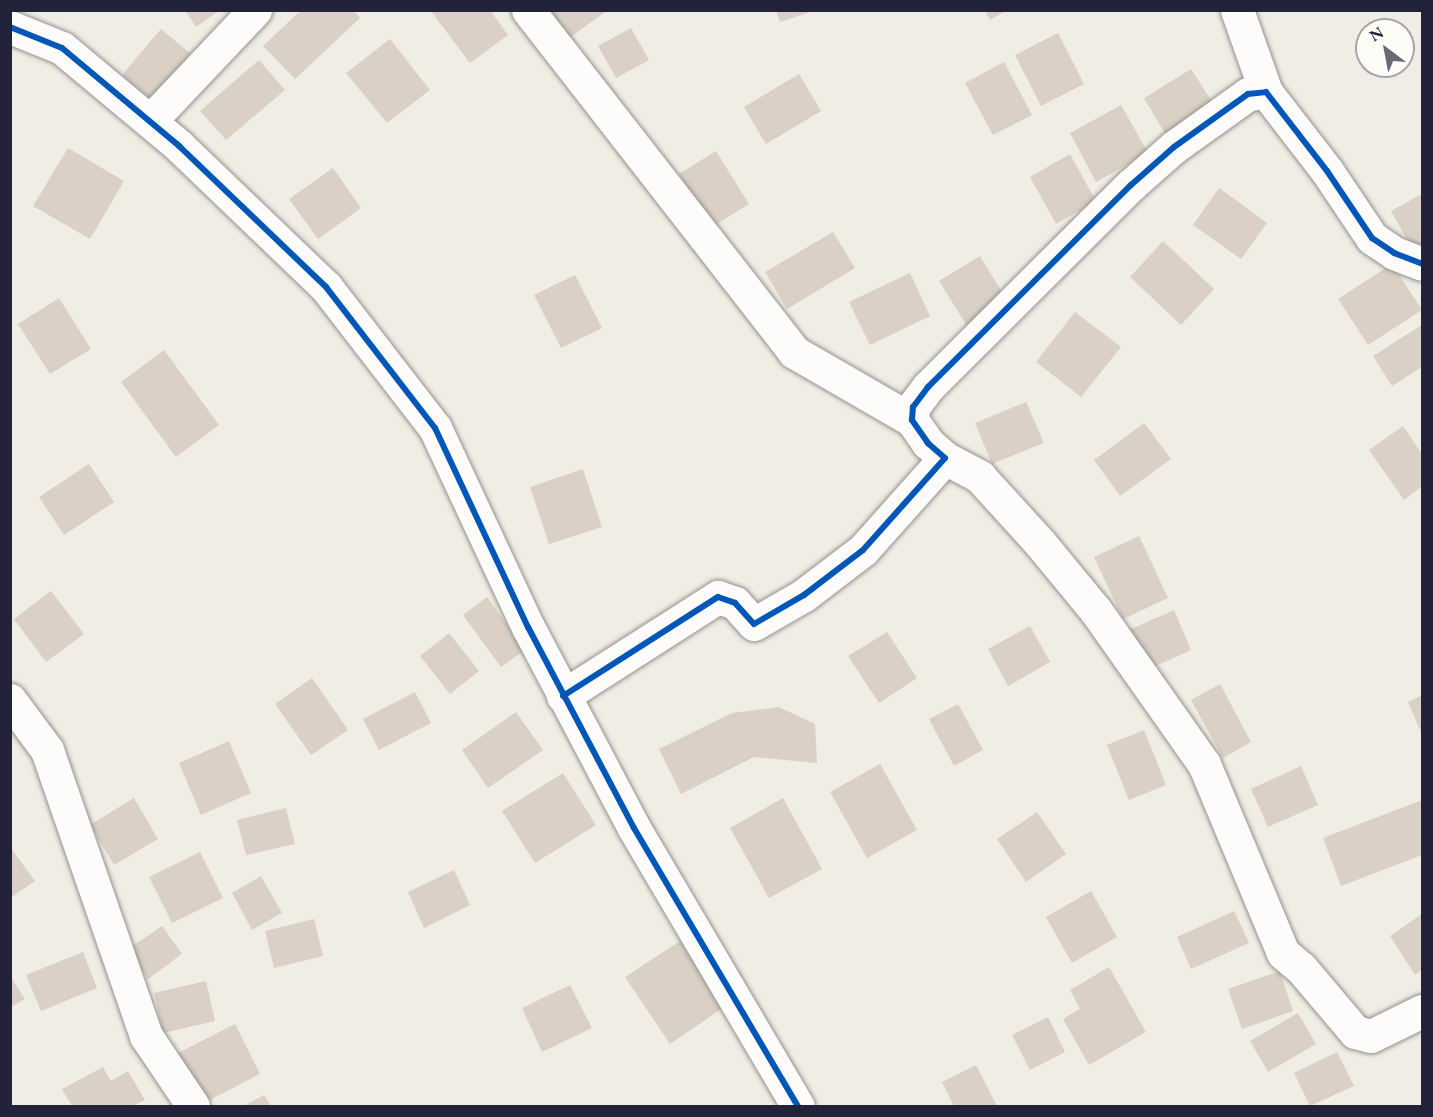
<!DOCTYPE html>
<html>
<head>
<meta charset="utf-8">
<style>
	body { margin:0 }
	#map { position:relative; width:1433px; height:1117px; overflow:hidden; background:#f0ede4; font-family:"EB Garamond",serif }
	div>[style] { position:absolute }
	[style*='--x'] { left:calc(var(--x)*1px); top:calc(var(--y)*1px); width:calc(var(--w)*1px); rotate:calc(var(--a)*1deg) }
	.building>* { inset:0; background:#dad0c5 }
	.roads { filter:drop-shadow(0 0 2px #939291) drop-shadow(0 0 2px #939291) }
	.minor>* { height:33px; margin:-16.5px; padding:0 16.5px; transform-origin:16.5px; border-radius:16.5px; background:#fdfcfb }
	.cycleway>* { height:6px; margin:-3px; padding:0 3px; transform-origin:3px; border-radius:3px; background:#0057b8 }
	span { translate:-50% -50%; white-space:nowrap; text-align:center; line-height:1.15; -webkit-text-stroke:5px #fdfcf7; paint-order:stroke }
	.frame { position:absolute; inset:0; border:12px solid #22223b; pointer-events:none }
	.north { position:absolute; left:1355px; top:18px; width:60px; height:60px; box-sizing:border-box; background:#fdfcf7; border:2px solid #a5a5ac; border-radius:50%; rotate:328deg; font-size:16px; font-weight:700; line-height:24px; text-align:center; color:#22223b }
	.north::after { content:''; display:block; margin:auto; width:21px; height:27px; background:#6a6976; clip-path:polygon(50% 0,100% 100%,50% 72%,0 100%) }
</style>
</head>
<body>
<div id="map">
	<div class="building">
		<div style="clip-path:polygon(185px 10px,220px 10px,196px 27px)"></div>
		<div style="clip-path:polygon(301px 10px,353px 10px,360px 18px,295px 79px,263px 46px)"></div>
		<div style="clip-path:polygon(430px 10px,490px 10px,508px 35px,470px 63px)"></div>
		<div style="clip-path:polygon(545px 10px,608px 10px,561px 44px)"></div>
		<div style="clip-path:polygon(776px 10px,814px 10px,814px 11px,780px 22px)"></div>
		<div style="clip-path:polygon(985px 10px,1007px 10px,990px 20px)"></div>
		<div style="clip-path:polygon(631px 28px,649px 60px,616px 78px,598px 46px)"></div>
		<div style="clip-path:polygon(161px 29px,191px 54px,152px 100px,122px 75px)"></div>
		<div style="clip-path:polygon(1058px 33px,1084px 84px,1041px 106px,1015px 55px)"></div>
		<div style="clip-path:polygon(390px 39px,430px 90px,387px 123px,346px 73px)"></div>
		<div style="clip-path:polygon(259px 60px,285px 90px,226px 140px,200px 111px)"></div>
		<div style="clip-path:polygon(1004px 62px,1032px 115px,993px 135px,965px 83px)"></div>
		<div style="clip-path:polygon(1191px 69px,1214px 105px,1166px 135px,1144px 98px)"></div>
		<div style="clip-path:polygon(799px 74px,821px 111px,766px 144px,744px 107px)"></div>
		<div style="clip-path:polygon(1121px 105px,1148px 153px,1096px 182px,1070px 133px)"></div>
		<div style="clip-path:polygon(68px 148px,124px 181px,90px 239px,33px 206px)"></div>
		<div style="clip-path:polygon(716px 151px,749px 204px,712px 227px,679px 174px)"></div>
		<div style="clip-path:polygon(1070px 154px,1096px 201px,1056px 224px,1030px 177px)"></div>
		<div style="clip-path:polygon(333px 168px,361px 208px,318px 239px,289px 199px)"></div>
		<div style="clip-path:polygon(1219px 188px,1267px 223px,1241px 259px,1193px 225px)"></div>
		<div style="clip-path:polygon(1422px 194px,1422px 262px,1420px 263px,1391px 211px)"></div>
		<div style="clip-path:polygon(833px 232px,855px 268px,787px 309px,765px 272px)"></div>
		<div style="clip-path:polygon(1163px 241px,1214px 289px,1181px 325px,1130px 277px)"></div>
		<div style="clip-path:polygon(980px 256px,1008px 302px,967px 326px,939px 281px)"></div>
		<div style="clip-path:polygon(1392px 264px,1422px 310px,1368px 345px,1338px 299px)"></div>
		<div style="clip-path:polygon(910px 273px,930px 316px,870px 345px,849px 302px)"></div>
		<div style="clip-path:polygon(575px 275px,602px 328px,561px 348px,534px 295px)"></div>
		<div style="clip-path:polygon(59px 298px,91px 349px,50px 374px,18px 324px)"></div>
		<div style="clip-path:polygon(1075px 312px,1121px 347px,1081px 397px,1036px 362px)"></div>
		<div style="clip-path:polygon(1422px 325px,1422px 367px,1392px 386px,1373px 356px)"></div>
		<div style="clip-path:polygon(164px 350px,219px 425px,176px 457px,121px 382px)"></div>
		<div style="clip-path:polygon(1026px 402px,1044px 443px,992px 464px,975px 423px)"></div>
		<div style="clip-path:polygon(1144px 423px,1171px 459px,1120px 496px,1094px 460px)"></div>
		<div style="clip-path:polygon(1403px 426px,1422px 454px,1422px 486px,1404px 500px,1369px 450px)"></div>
		<div style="clip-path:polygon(89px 464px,114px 502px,64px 535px,39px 497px)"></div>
		<div style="clip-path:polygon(583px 469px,602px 527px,549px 544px,530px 487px)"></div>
		<div style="clip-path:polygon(1139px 536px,1168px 598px,1123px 619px,1094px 557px)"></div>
		<div style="clip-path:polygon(51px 591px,84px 634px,46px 662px,14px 619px)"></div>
		<div style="clip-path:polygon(487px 597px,525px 650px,501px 667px,463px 615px)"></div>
		<div style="clip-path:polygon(1174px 610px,1191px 650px,1147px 670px,1129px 630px)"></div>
		<div style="clip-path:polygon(1030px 626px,1050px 662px,1008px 686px,988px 649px)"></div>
		<div style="clip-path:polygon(887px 632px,917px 678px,879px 703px,848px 656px)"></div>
		<div style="clip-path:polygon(449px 633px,479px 671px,450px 694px,420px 656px)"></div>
		<div style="clip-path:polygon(312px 678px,348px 730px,311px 755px,275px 704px)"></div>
		<div style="clip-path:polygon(1220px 684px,1251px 742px,1223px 758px,1191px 700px)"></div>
		<div style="clip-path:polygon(415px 692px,431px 723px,379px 750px,363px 719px)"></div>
		<div style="clip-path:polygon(1422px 695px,1422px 734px,1408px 702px)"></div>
		<div style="clip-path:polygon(958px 704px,983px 750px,954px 766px,929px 719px)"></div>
		<div style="clip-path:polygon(779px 707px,815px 724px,817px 763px,754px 757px,681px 794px,659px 749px,732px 713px)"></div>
		<div style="clip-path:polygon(516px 712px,543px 750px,488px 788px,462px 750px)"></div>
		<div style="clip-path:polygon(1144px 730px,1166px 785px,1129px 800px,1107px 745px)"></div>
		<div style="clip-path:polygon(229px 741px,251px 793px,201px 815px,179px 763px)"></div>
		<div style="clip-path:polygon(880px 764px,917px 830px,867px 858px,830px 792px)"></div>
		<div style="clip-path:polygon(1301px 766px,1318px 805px,1268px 827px,1251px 789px)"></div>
		<div style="clip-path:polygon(563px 773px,596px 825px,535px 863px,502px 811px)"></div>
		<div style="clip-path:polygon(134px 798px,158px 839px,114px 865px,90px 825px)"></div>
		<div style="clip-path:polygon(783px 798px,822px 869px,769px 898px,730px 828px)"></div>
		<div style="clip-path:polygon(1422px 800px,1422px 855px,1341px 886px,1323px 838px)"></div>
		<div style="clip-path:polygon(286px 808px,295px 844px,246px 855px,237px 820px)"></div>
		<div style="clip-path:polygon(1037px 812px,1066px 854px,1026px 882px,997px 839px)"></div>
		<div style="clip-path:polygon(10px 847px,35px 881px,10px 898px)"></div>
		<div style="clip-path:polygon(200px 852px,223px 898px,172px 923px,149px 877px)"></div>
		<div style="clip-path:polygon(454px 870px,470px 905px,424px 928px,408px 892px)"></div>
		<div style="clip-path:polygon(261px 876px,282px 913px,252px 930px,232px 893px)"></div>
		<div style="clip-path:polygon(1091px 891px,1117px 937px,1072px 963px,1046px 917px)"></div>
		<div style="clip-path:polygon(1234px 911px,1249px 943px,1191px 969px,1177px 937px)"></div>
		<div style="clip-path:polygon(1422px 914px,1422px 970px,1415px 975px,1390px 936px)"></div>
		<div style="clip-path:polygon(314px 919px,323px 956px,274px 968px,265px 931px)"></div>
		<div style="clip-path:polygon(162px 926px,182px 954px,148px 979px,128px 949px)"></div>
		<div style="clip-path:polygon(680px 941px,724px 1007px,670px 1044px,625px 977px)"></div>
		<div style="clip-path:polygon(83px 952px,97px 988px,41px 1011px,26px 975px)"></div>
		<div style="clip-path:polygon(1109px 967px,1146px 1032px,1089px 1065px,1063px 1019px,1080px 1009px,1070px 990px)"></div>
		<div style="clip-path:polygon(1280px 971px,1293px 1011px,1242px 1029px,1228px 989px)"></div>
		<div style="clip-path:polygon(10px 976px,25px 999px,10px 1007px)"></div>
		<div style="clip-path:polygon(206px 981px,215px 1021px,163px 1033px,154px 993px)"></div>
		<div style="clip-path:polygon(570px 985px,592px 1028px,542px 1052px,522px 1008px)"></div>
		<div style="clip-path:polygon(1298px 1013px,1316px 1044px,1268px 1072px,1250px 1041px)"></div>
		<div style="clip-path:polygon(1048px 1017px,1065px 1052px,1030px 1070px,1012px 1035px)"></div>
		<div style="clip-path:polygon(235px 1024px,260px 1074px,204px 1103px,178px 1053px)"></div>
		<div style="clip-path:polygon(1337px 1052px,1354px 1086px,1310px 1106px,1294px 1073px)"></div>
		<div style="clip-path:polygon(976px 1065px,997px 1106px,954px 1106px,942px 1082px)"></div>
		<div style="clip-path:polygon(103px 1067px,111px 1081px,128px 1071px,145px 1100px,133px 1106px,72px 1106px,62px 1089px)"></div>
		<div style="clip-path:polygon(264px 1095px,271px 1106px,244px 1106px)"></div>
	</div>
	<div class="roads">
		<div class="minor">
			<div style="--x:528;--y:10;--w:433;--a:52.1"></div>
			<div style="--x:794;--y:352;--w:136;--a:30"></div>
			<div style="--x:1237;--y:10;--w:87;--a:70.5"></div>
			<div style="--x:10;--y:27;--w:56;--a:22"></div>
			<div style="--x:62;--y:48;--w:153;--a:39.9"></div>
			<div style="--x:179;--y:146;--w:204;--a:43.8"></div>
			<div style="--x:326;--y:287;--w:178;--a:52.3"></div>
			<div style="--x:435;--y:428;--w:220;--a:65"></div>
			<div style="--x:528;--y:627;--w:227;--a:62.2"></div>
			<div style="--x:634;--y:828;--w:323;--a:59.5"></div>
			<div style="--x:150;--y:121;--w:153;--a:-46.6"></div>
			<div style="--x:945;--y:458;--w:40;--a:28"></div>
			<div style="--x:980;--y:477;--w:89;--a:47.7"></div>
			<div style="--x:1040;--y:543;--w:88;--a:50.5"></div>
			<div style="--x:1096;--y:611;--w:187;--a:54.8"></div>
			<div style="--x:1204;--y:764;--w:205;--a:67.3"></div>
			<div style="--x:1283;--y:953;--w:23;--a:40"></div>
			<div style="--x:1301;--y:968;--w:84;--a:49.8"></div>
			<div style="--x:1355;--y:1032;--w:16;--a:14"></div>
			<div style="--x:1371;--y:1036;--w:57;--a:-26.1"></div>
			<div style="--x:563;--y:696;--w:184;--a:-32.6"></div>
			<div style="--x:718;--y:597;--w:18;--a:19"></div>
			<div style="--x:735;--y:603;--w:28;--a:48"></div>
			<div style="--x:754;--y:624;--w:58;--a:-30.1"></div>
			<div style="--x:804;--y:595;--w:74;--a:-37.3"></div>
			<div style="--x:863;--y:550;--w:123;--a:-48.3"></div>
			<div style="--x:945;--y:458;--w:23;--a:-139"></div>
			<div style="--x:928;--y:443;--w:28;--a:-125"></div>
			<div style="--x:912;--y:420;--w:13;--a:-86"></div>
			<div style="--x:913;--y:407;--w:25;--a:-53"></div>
			<div style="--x:928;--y:387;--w:286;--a:-44.9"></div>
			<div style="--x:1131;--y:185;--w:57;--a:-41.5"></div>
			<div style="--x:1174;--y:147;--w:91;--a:-35.6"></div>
			<div style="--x:1248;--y:94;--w:18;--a:-6"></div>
			<div style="--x:1266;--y:92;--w:100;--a:52.3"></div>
			<div style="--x:1327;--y:171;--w:81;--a:56.1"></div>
			<div style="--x:1372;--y:238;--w:27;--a:34"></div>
			<div style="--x:1394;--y:253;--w:30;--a:21"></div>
			<div style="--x:10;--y:700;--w:62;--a:53.5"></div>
			<div style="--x:47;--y:750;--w:303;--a:70.9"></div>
			<div style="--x:146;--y:1036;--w:84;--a:56.1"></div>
		</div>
	</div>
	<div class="cycleway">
		<div style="--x:10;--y:27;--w:56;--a:22"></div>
		<div style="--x:62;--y:48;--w:153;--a:39.9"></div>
		<div style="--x:179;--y:146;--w:204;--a:43.8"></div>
		<div style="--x:326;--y:287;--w:178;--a:52.3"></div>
		<div style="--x:435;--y:428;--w:220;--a:65"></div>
		<div style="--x:528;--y:627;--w:227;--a:62.2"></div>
		<div style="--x:634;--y:828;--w:323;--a:59.5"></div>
		<div style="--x:563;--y:696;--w:184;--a:-32.6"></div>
		<div style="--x:718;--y:597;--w:18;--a:19"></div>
		<div style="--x:735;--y:603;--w:28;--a:48"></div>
		<div style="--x:754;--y:624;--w:58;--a:-30.1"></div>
		<div style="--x:804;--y:595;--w:74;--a:-37.3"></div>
		<div style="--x:863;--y:550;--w:123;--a:-48.3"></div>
		<div style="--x:945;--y:458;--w:23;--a:-139"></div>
		<div style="--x:928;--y:443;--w:28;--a:-125"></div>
		<div style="--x:912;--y:420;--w:13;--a:-86"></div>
		<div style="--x:913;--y:407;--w:25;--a:-53"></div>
		<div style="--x:928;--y:387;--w:286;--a:-44.9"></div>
		<div style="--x:1131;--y:185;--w:57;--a:-41.5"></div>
		<div style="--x:1174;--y:147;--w:91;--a:-35.6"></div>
		<div style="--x:1248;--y:94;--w:18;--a:-6"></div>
		<div style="--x:1266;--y:92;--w:100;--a:52.3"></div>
		<div style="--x:1327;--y:171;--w:81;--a:56.1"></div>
		<div style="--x:1372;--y:238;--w:27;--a:34"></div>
		<div style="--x:1394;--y:253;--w:30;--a:21"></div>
	</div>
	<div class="frame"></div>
	<div class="north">N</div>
</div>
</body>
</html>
